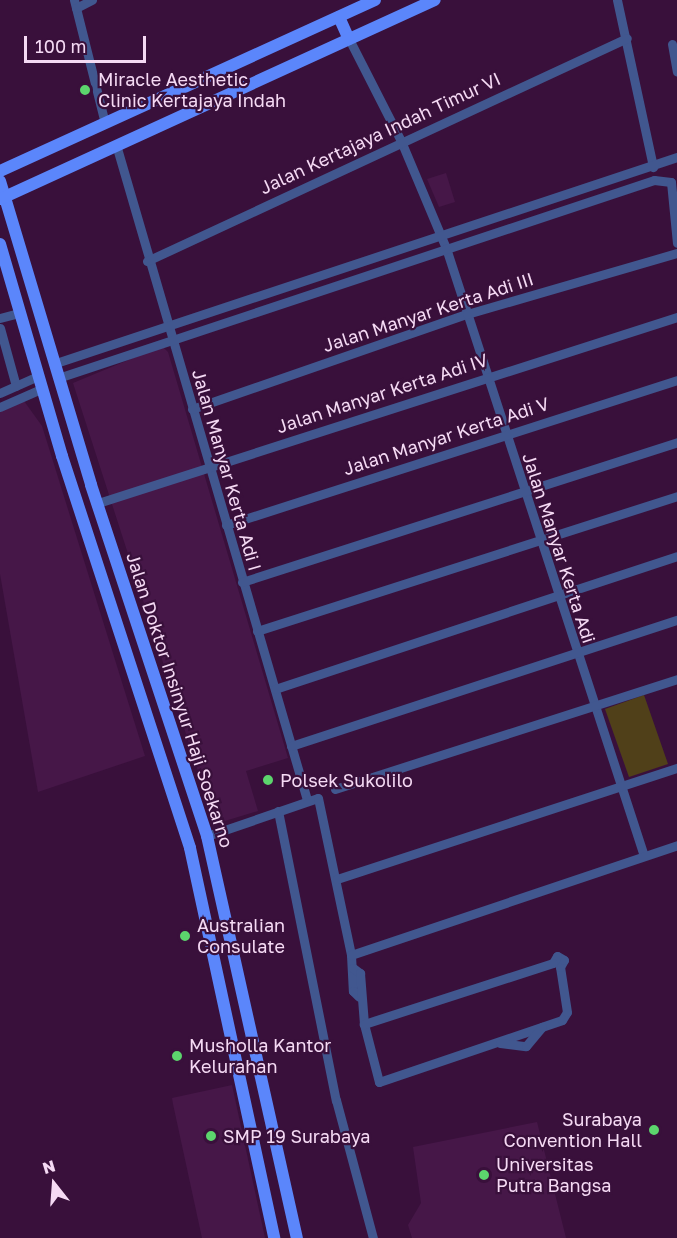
<!DOCTYPE html>
<html>
<head>
<meta charset="utf-8">
<style>
	body { margin:0 }
	#map { position:relative; width:677px; height:1238px; overflow:hidden; background:#39103b; font-family:"Golos Text",sans-serif }
	div>[style] { position:absolute }
	[style*='--x'] { left:calc(var(--x)*1px); top:calc(var(--y)*1px); width:calc(var(--w)*1px); rotate:calc(var(--a)*1deg) }
	.built>* { inset:0; background:#461748 }
	.green>* { inset:0; background:#504019 }
	.minor>* { height:9px; margin:-4.5px; padding:0 4.5px; transform-origin:4.5px; border-radius:4.5px; background:#41578f }
	.major>* { height:12px; margin:-6px; padding:0 6px; transform-origin:6px; border-radius:6px; background:#5b86fb }
	.dots>* { width:16px; height:16px; translate:-50% -50%; box-sizing:border-box; border:3px solid #39103b; border-radius:50% }
	span { translate:-50% -50%; white-space:nowrap; text-align:center; line-height:1.15; -webkit-text-stroke:4.5px #39103b; paint-order:stroke }
	.poi-label { font-size:18px; color:#f5daf4 }
	.left { translate:0 -50%; text-align:left }
	.right { translate:-100% -50%; text-align:right }
	.street-label { font-size:18px; color:#f5daf4 }
	.north { position:absolute; left:24px; top:1154px; width:60px; height:60px; -webkit-text-stroke:4px #39103b; paint-order:stroke; rotate:343deg; font-size:16px; font-weight:700; line-height:24px; text-align:center; color:#f5daf4 }
	.north::after { content:''; display:block; margin:auto; width:21px; height:27px; background:#f5daf4; clip-path:polygon(50% 0,100% 100%,50% 72%,0 100%) }
	.scale { position:absolute; left:24px; top:36px; width:122px; height:27px; box-sizing:border-box; border:3px solid #f5daf4; border-top:0; padding-left:8px; font-size:18px; line-height:21px; white-space:nowrap; color:#f5daf4; -webkit-text-stroke:4px #39103b; paint-order:stroke }
</style>
</head>
<body>
<div id="map">
	<div class="built">
		<div style="clip-path:polygon(446px 173px,455px 202px,439px 207px,427px 179px)"></div>
		<div style="clip-path:polygon(162px 346px,168px 352px,288px 758px,246px 771px,258px 811px,215px 824px,73px 383px)"></div>
		<div style="clip-path:polygon(24px 401px,42px 426px,145px 756px,38px 792px,0 574px,0 410px)"></div>
		<div style="clip-path:polygon(232px 1085px,265px 1238px,202px 1238px,173px 1104px,172px 1098px)"></div>
		<div style="clip-path:polygon(537px 1122px,566px 1238px,412px 1238px,408px 1225px,421px 1203px,413px 1147px)"></div>
	</div>
	<div class="green">
		<div style="clip-path:polygon(644px 695px,668px 764px,629px 777px,605px 709px)"></div>
	</div>
	<div class="minor">
		<div style="--x:74;--y:0;--w:127;--a:75.9"></div>
		<div style="--x:617;--y:0;--w:171;--a:77.8"></div>
		<div style="--x:76;--y:8;--w:18;--a:-27"></div>
		<div style="--x:349;--y:39;--w:114;--a:63"></div>
		<div style="--x:401;--y:141;--w:116;--a:67.2"></div>
		<div style="--x:446;--y:248;--w:639;--a:71.96"></div>
		<div style="--x:672;--y:44;--w:28;--a:80"></div>
		<div style="--x:117;--y:148;--w:679;--a:73.75"></div>
		<div style="--x:147;--y:261;--w:529;--a:-24.92"></div>
		<div style="--x:0;--y:318;--w:20;--a:-15"></div>
		<div style="--x:0;--y:328;--w:60;--a:74.6"></div>
		<div style="--x:56;--y:363;--w:654;--a:-18.35"></div>
		<div style="--x:61;--y:377;--w:625;--a:-18.38"></div>
		<div style="--x:654;--y:180;--w:17;--a:7"></div>
		<div style="--x:671;--y:182;--w:61;--a:84.4"></div>
		<div style="--x:0;--y:393;--w:42;--a:-24.1"></div>
		<div style="--x:0;--y:407;--w:45;--a:-23.7"></div>
		<div style="--x:192;--y:409;--w:291;--a:-19.1"></div>
		<div style="--x:467;--y:314;--w:219;--a:-16.2"></div>
		<div style="--x:98;--y:503;--w:608;--a:-17.81"></div>
		<div style="--x:226;--y:525;--w:474;--a:-17.8"></div>
		<div style="--x:242;--y:582;--w:457;--a:-17.8"></div>
		<div style="--x:257;--y:631;--w:441;--a:-17.8"></div>
		<div style="--x:275;--y:689;--w:423;--a:-18.3"></div>
		<div style="--x:291;--y:746;--w:406;--a:-18.1"></div>
		<div style="--x:335;--y:789;--w:359;--a:-17.8"></div>
		<div style="--x:278;--y:811;--w:295;--a:78.7"></div>
		<div style="--x:336;--y:1100;--w:143;--a:75"></div>
		<div style="--x:207;--y:836;--w:117;--a:-18.9"></div>
		<div style="--x:318;--y:798;--w:160;--a:78.1"></div>
		<div style="--x:351;--y:955;--w:36;--a:87"></div>
		<div style="--x:353;--y:991;--w:8;--a:45"></div>
		<div style="--x:337;--y:879;--w:358;--a:-18.1"></div>
		<div style="--x:351;--y:955;--w:344;--a:-18.6"></div>
		<div style="--x:353;--y:968;--w:9;--a:36"></div>
		<div style="--x:360;--y:973;--w:51;--a:85.5"></div>
		<div style="--x:364;--y:1024;--w:60;--a:75.5"></div>
		<div style="--x:379;--y:1082;--w:193;--a:-18.7"></div>
		<div style="--x:562;--y:1020;--w:9;--a:-58"></div>
		<div style="--x:567;--y:1012;--w:46;--a:-98.8"></div>
		<div style="--x:560;--y:967;--w:8;--a:-60"></div>
		<div style="--x:564;--y:960;--w:8;--a:-150"></div>
		<div style="--x:557;--y:956;--w:8;--a:120"></div>
		<div style="--x:553;--y:963;--w:199;--a:162.1"></div>
		<div style="--x:500;--y:1043;--w:26;--a:7"></div>
		<div style="--x:526;--y:1046;--w:25;--a:-50"></div>
	</div>
	<div class="major">
		<div style="--x:339;--y:17;--w:24;--a:66"></div>
		<div style="--x:0;--y:171;--w:412;--a:-24.5"></div>
		<div style="--x:0;--y:181;--w:317;--a:73.3"></div>
		<div style="--x:91;--y:485;--w:370;--a:71.7"></div>
		<div style="--x:207;--y:836;--w:412;--a:77.4"></div>
		<div style="--x:0;--y:199;--w:478;--a:-24.6"></div>
		<div style="--x:0;--y:244;--w:221;--a:73.7"></div>
		<div style="--x:62;--y:456;--w:412;--a:71.9"></div>
		<div style="--x:190;--y:848;--w:399;--a:77.8"></div>
	</div>
	<div class="dots">
		<div style="left:85px;top:90px;background:#5cd56d"></div>
		<div style="left:268px;top:780px;background:#5cd56d"></div>
		<div style="left:185px;top:936px;background:#5cd56d"></div>
		<div style="left:177px;top:1056px;background:#5cd56d"></div>
		<div style="left:654px;top:1130px;background:#5cd56d"></div>
		<div style="left:211px;top:1136px;background:#5cd56d"></div>
		<div style="left:484px;top:1175px;background:#5cd56d"></div>
	</div>
	<div class="poi-label">
		<span class="left" style="left:98px;top:90px">Miracle Aesthetic<br>Clinic Kertajaya Indah</span>
		<span class="left" style="left:280px;top:780px">Polsek Sukolilo</span>
		<span class="left" style="left:197px;top:936px">Australian<br>Consulate</span>
		<span class="left" style="left:189px;top:1056px">Musholla Kantor<br>Kelurahan</span>
		<span class="right" style="left:642px;top:1130px">Surabaya<br>Convention Hall</span>
		<span class="left" style="left:223px;top:1136px">SMP 19 Surabaya</span>
		<span class="left" style="left:496px;top:1175px">Universitas<br>Putra Bangsa</span>
	</div>
	<div class="street-label">
		<span style="left:380px;top:133px;rotate:-25deg">Jalan Kertajaya Indah Timur VI</span>
		<span style="left:428px;top:312px;rotate:-18deg">Jalan Manyar Kerta Adi III</span>
		<span style="left:382px;top:393px;rotate:-18deg">Jalan Manyar Kerta Adi IV</span>
		<span style="left:446px;top:436px;rotate:-18deg">Jalan Manyar Kerta Adi V</span>
		<span style="left:227px;top:470px;rotate:74deg">Jalan Manyar Kerta Adi I</span>
		<span style="left:559px;top:548px;rotate:72deg">Jalan Manyar Kerta Adi</span>
		<span style="left:180px;top:700px;rotate:72deg">Jalan Doktor Insinyur Haji Soekarno</span>
	</div>
	<div class="north">N</div>
	<div class="scale">100 m</div>
</div>
</body>
</html>
